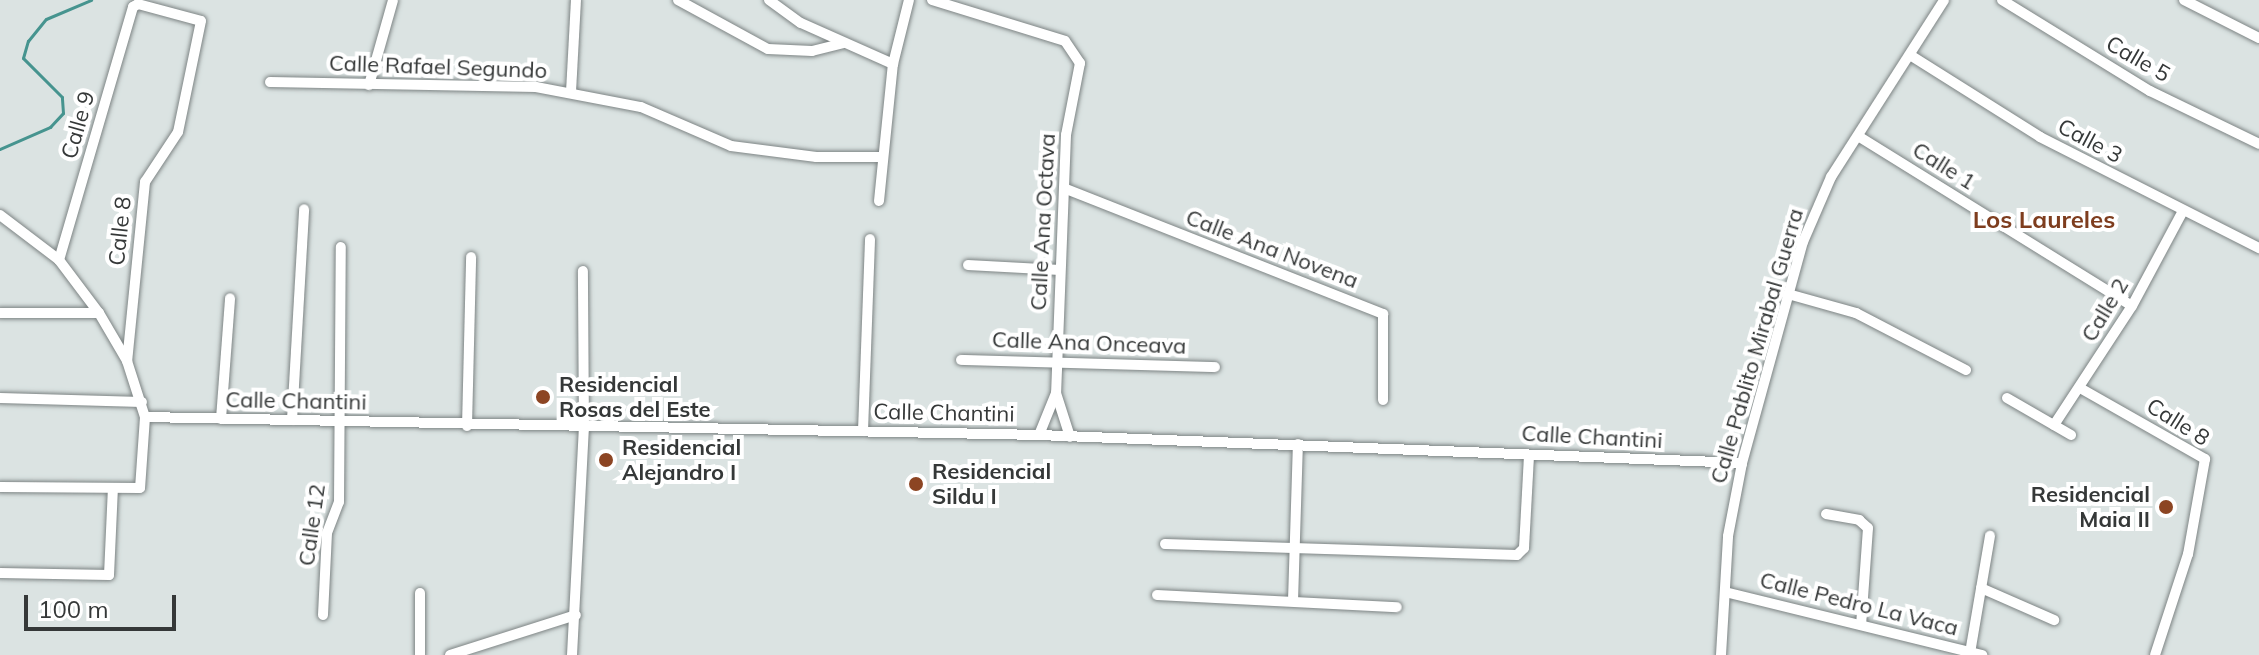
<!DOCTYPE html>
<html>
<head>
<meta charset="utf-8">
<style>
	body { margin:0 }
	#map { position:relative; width:2259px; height:655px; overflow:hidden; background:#dbe3e2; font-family:Mulish,sans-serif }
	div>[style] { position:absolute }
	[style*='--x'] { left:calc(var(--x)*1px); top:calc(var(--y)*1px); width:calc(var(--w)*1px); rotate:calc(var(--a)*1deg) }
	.stream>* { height:3px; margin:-1.5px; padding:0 1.5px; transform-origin:1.5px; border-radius:1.5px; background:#46948f }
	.roads { filter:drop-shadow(0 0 2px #7d8484) drop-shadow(0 0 2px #7d8484) }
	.minor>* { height:10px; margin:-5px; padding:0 5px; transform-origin:5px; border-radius:5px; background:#fff }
	.dots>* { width:22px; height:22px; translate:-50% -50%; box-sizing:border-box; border:4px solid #fff; border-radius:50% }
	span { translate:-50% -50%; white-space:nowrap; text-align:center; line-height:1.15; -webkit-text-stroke:8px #fff; paint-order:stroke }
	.street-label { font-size:22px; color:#353838 }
	.poi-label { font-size:22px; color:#353838; font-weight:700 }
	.left { translate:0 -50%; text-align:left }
	.right { translate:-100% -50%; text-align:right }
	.neighbourhood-label { font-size:24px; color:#7e3d1e; font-weight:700 }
	.scale { position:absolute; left:24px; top:595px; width:152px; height:36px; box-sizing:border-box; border:4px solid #353838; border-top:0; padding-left:10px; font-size:24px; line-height:28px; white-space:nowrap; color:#353838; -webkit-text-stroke:6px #fff; paint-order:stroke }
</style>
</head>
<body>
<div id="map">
	<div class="stream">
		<div style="--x:0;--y:149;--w:55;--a:-23.7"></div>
		<div style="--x:50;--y:127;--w:19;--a:-47"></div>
		<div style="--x:63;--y:113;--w:16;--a:-94"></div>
		<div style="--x:62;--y:97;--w:55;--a:-135"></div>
		<div style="--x:23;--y:58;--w:18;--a:-74"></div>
		<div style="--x:28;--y:41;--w:28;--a:-51"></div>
		<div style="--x:46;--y:19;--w:49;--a:-22.9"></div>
	</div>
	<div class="roads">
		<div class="minor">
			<div style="--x:678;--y:0;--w:102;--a:28.6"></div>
			<div style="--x:768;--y:49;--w:44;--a:2.6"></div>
			<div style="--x:812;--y:51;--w:32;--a:-14"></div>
			<div style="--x:769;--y:0;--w:39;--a:36"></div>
			<div style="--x:801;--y:23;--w:101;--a:24"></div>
			<div style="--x:932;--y:0;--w:139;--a:17.1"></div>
			<div style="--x:1065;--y:41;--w:27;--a:56"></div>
			<div style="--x:1080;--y:63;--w:73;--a:101"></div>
			<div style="--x:1066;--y:135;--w:258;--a:92.2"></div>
			<div style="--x:1056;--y:393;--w:45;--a:112"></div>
			<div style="--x:2002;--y:0;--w:174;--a:31.6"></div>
			<div style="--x:2150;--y:91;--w:121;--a:25.9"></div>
			<div style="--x:2184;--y:0;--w:84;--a:26.9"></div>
			<div style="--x:1910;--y:55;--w:154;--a:32.2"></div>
			<div style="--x:2040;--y:137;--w:246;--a:26.9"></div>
			<div style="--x:270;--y:82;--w:266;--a:1.1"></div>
			<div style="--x:536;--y:87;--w:107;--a:10.8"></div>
			<div style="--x:641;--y:107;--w:98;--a:23.4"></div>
			<div style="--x:731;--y:146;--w:86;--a:7.4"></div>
			<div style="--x:816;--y:157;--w:67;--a:0"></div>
			<div style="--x:369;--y:85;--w:88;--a:-74.2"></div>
			<div style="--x:571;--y:92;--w:92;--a:-86.9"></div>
			<div style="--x:1858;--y:136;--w:322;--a:31.8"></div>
			<div style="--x:1066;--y:189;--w:341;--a:21.5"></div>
			<div style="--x:1383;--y:314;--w:86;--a:90"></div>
			<div style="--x:879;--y:201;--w:138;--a:-84.2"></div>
			<div style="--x:893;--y:64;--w:66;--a:-76"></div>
			<div style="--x:0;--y:215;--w:74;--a:37.3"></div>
			<div style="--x:59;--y:260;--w:66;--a:53"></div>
			<div style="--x:99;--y:313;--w:56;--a:59.7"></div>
			<div style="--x:127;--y:361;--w:59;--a:72.2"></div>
			<div style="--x:145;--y:417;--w:71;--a:94"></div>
			<div style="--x:140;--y:488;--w:140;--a:-179.6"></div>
			<div style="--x:59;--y:260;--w:264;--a:-73.7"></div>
			<div style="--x:133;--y:7;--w:6;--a:-31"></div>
			<div style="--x:138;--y:4;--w:65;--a:15.1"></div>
			<div style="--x:201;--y:21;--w:113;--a:101.7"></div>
			<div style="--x:178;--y:132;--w:60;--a:123.4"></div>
			<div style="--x:145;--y:182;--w:180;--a:95.7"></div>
			<div style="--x:968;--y:265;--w:92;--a:3.1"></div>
			<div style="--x:1788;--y:294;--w:71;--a:15.6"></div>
			<div style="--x:1856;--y:313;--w:124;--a:27.4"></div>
			<div style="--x:0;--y:313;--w:99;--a:0"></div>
			<div style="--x:961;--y:360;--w:254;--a:1.6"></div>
			<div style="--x:2080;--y:388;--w:144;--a:29.6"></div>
			<div style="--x:2205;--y:459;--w:97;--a:100.1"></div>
			<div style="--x:2188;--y:554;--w:106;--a:108.1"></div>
			<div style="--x:1056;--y:393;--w:46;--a:72.3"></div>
			<div style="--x:0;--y:398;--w:142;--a:1.6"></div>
			<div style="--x:2007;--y:398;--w:74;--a:30"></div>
			<div style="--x:145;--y:417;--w:894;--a:1.15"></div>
			<div style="--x:1039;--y:435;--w:704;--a:2.28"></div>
			<div style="--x:221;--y:419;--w:121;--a:-85.7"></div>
			<div style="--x:292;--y:420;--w:211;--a:-86.7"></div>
			<div style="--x:2054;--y:425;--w:142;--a:-56.8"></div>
			<div style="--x:2132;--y:306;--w:108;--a:-61.8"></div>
			<div style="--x:467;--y:426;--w:169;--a:-88.6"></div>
			<div style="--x:863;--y:431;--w:192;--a:-87.9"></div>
			<div style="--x:1826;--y:514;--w:34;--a:10"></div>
			<div style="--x:1859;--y:520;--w:12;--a:42"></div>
			<div style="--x:1868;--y:528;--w:97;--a:94.1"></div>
			<div style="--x:1165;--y:544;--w:352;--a:1.8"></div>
			<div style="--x:1517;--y:555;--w:10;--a:-45"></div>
			<div style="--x:1524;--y:548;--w:92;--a:-86.9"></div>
			<div style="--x:0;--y:573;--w:109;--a:1.1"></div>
			<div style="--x:109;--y:575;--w:87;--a:-87.4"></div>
			<div style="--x:1981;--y:588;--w:80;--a:23.7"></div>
			<div style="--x:1725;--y:592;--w:265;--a:13.8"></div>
			<div style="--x:1157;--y:595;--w:240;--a:2.9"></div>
			<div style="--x:1293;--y:601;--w:157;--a:-88.2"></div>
			<div style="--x:323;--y:615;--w:82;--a:-87.2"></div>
			<div style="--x:327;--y:533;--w:33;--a:-69"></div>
			<div style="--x:339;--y:502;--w:255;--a:-89.6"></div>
			<div style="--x:1970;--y:653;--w:119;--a:-80.3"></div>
			<div style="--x:420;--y:655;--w:62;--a:-90"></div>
			<div style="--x:450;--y:655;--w:132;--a:-17.6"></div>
			<div style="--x:572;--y:655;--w:226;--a:-87"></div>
			<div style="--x:584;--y:429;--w:158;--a:-90.4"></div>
			<div style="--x:1721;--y:655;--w:119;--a:-86.6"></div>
			<div style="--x:1728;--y:536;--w:74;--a:-79.1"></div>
			<div style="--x:1742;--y:463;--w:229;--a:-74.6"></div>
			<div style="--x:1803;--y:242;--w:71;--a:-66.7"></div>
			<div style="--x:1831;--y:177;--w:210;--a:-57.4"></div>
		</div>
	</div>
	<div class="dots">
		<div style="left:543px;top:397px;background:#8c4523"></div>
		<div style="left:606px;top:460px;background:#8c4523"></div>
		<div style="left:916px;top:484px;background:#8c4523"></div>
		<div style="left:2166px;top:507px;background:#8c4523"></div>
	</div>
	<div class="street-label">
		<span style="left:2138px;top:59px;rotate:30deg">Calle 5</span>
		<span style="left:438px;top:67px;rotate:2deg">Calle Rafael Segundo</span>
		<span style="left:78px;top:125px;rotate:-74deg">Calle 9</span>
		<span style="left:2090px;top:141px;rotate:28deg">Calle 3</span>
		<span style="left:1944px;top:166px;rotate:32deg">Calle 1</span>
		<span style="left:1043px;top:222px;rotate:-87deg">Calle Ana Octava</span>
		<span style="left:120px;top:231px;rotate:-84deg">Calle 8</span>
		<span style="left:1272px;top:249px;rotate:21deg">Calle Ana Novena</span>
		<span style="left:2105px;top:310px;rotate:-59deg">Calle 2</span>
		<span style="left:1089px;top:343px;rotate:2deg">Calle Ana Onceava</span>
		<span style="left:1757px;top:346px;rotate:-74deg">Calle Pablito Mirabal Guerra</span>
		<span style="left:296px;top:401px;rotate:1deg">Calle Chantini</span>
		<span style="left:944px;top:413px;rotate:1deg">Calle Chantini</span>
		<span style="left:2178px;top:422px;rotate:32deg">Calle 8</span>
		<span style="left:1592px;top:437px;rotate:3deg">Calle Chantini</span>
		<span style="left:312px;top:525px;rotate:-82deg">Calle 12</span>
		<span style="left:1859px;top:604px;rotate:14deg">Calle Pedro La Vaca</span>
	</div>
	<div class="poi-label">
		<span class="left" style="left:559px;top:397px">Residencial<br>Rosas del Este</span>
		<span class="left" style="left:622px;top:460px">Residencial<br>Alejandro I</span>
		<span class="left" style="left:932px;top:484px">Residencial<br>Sildu I</span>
		<span class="right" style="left:2150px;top:507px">Residencial<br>Maia II</span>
	</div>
	<div class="neighbourhood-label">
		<span style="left:2044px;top:220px">Los Laureles</span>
	</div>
	<div class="scale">100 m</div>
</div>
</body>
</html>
